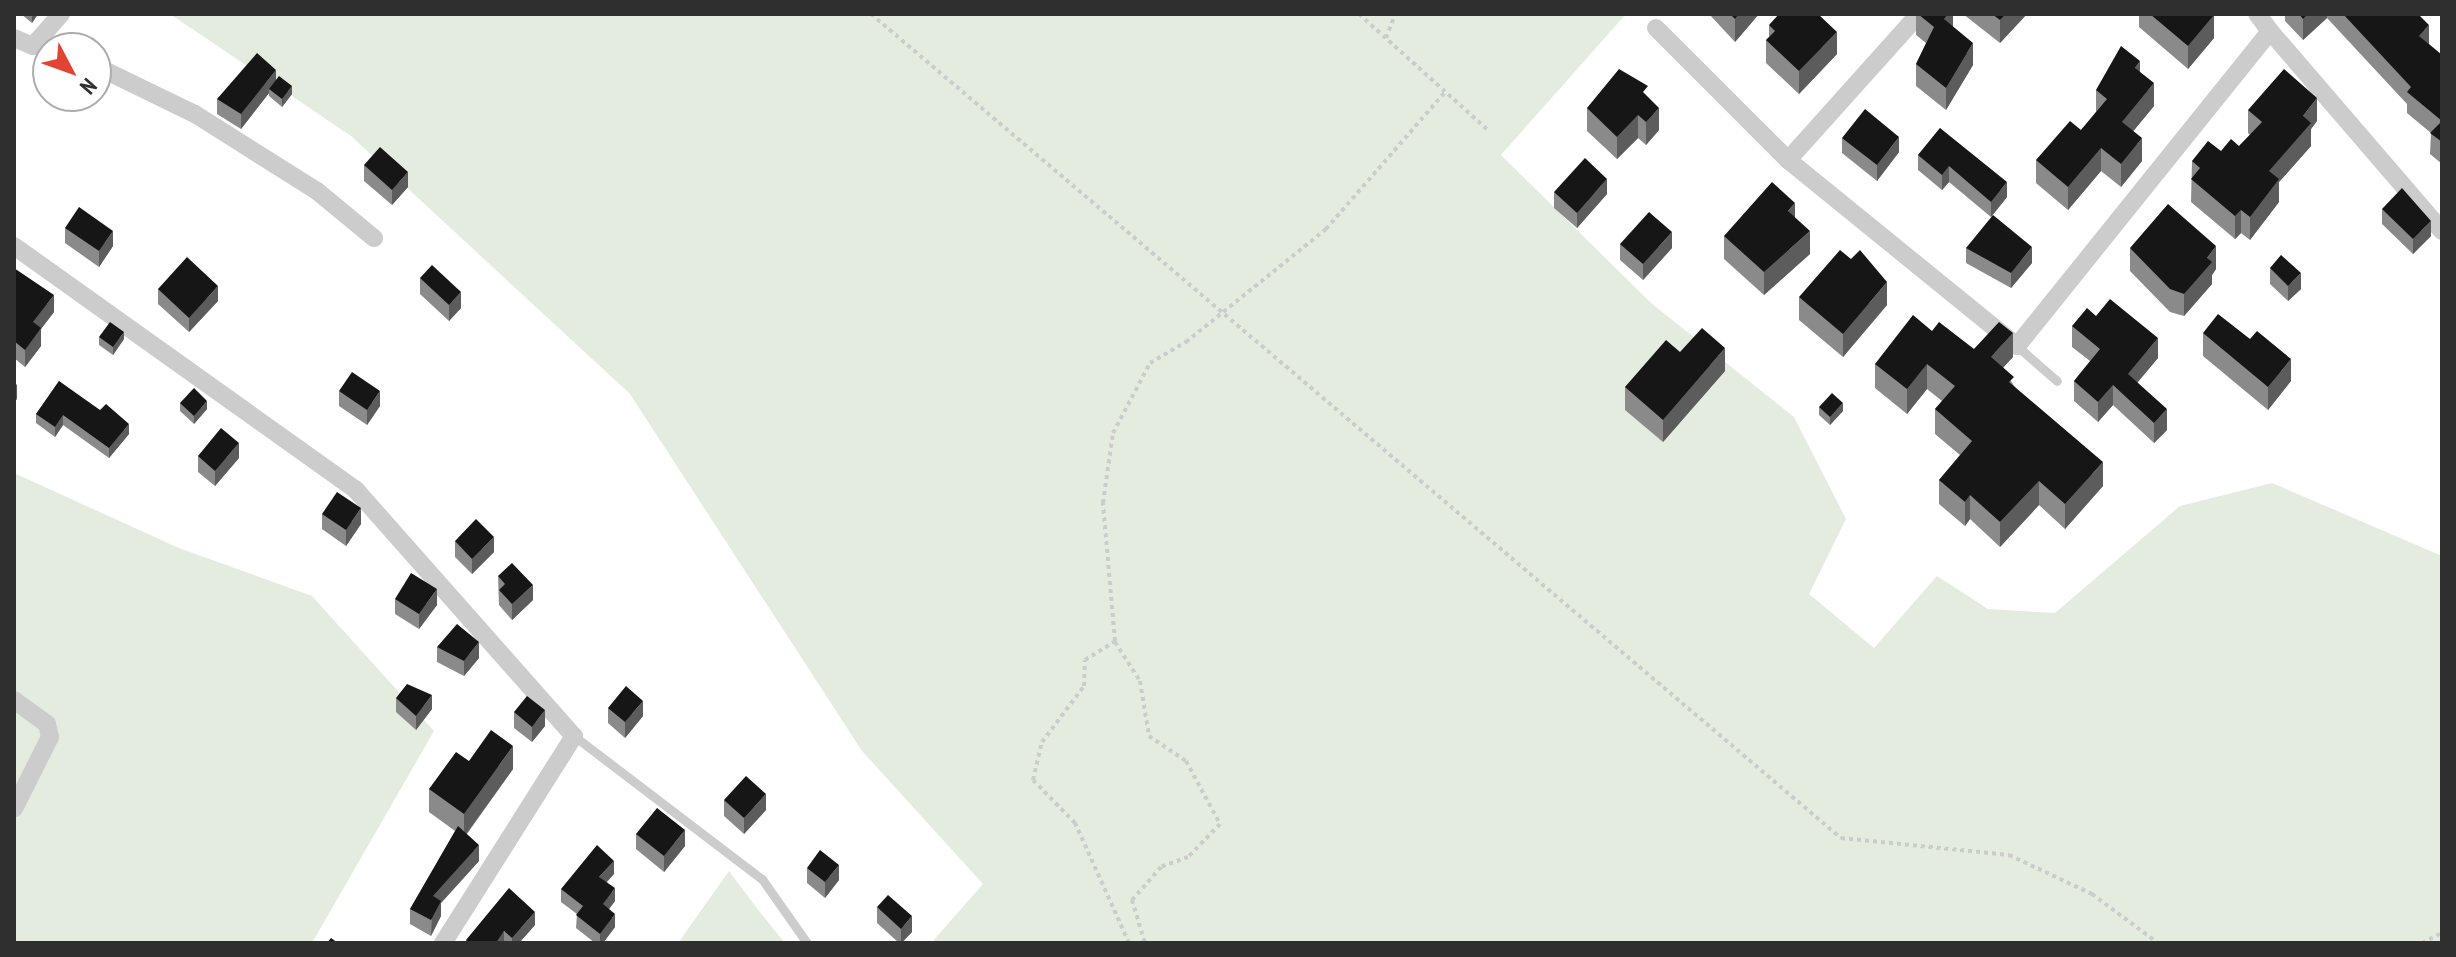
<!DOCTYPE html>
<html>
<head>
<meta charset="utf-8">
<style>
	body { margin:0 }
	#map { position:relative; width:2456px; height:957px; overflow:hidden; background:#fff; font-family:"PT Sans Narrow",sans-serif }
	div>[style] { position:absolute }
	[style*='--x'] { left:calc(var(--x)*1px); top:calc(var(--y)*1px); width:calc(var(--w)*1px); rotate:calc(var(--a)*1deg) }
	.green>* { inset:0; background:#e3ecde }
	.path>* { height:4px; margin-top:-2px; transform-origin:0; background:repeating-linear-gradient(90deg,#ccc 0 4px,transparent 0 8px) }
	.service>* { height:9px; margin:-4.5px; padding:0 4.5px; transform-origin:4.5px; border-radius:4.5px; background:#ccc }
	.minor>* { height:18px; margin:-9px; padding:0 9px; transform-origin:9px; border-radius:9px; background:#ccc }
	.wall>* { inset:0; background:#8a8a8a }
	.shaded-wall>* { inset:0; background:#5c5c5c }
	.building>* { inset:0; background:#161616 }
	span { translate:-50% -50%; white-space:nowrap; text-align:center; line-height:1.15; -webkit-text-stroke:8px #fff; paint-order:stroke }
	.frame { position:absolute; inset:0; border:16px solid #2f2f2f; pointer-events:none }
	.north { position:absolute; left:32px; top:32px; width:80px; height:80px; box-sizing:border-box; background:#fff; border:2px solid #acacac; border-radius:50%; rotate:131deg; font-size:22px; font-weight:700; line-height:32px; text-align:center; color:#2f2f2f }
	.north::after { content:''; display:block; margin:auto; width:28px; height:36px; background:#e24335; clip-path:polygon(50% 0,100% 100%,50% 72%,0 100%) }
</style>
</head>
<body>
<div id="map">
	<div class="green">
		<div style="clip-path:polygon(170px 14px,1626px 14px,1501px 155px,1651px 303px,1794px 417px,1846px 519px,1809px 594px,1874px 648px,1937px 576px,1988px 609px,2055px 613px,2180px 506px,2272px 483px,2442px 556px,2442px 943px,931px 943px,983px 884px,862px 751px,630px 394px,351px 136px)"></div>
		<div style="clip-path:polygon(14px 473px,179px 548px,312px 596px,434px 731px,312px 943px,14px 943px)"></div>
		<div style="clip-path:polygon(729px 871px,759px 911px,785px 943px,678px 943px)"></div>
	</div>
	<div class="path">
		<div style="--x:871;--y:14;--w:1273;--a:40.35"></div>
		<div style="--x:1841;--y:838;--w:169;--a:5.8"></div>
		<div style="--x:2009;--y:855;--w:92;--a:25.2"></div>
		<div style="--x:2092;--y:894;--w:82;--a:36.6"></div>
		<div style="--x:1359;--y:14;--w:173;--a:42"></div>
		<div style="--x:1386;--y:38;--w:26;--a:-69"></div>
		<div style="--x:1115;--y:642;--w:46;--a:57.3"></div>
		<div style="--x:1140;--y:681;--w:56;--a:80.7"></div>
		<div style="--x:1149;--y:736;--w:45;--a:34"></div>
		<div style="--x:1186;--y:761;--w:72;--a:61.6"></div>
		<div style="--x:1220;--y:824;--w:46;--a:134.1"></div>
		<div style="--x:1188;--y:857;--w:29;--a:160"></div>
		<div style="--x:1161;--y:867;--w:44;--a:131.3"></div>
		<div style="--x:1132;--y:900;--w:45;--a:73.2"></div>
		<div style="--x:1129;--y:943;--w:132;--a:-114.2"></div>
		<div style="--x:1075;--y:823;--w:60;--a:-134.3"></div>
		<div style="--x:1033;--y:780;--w:39;--a:-77"></div>
		<div style="--x:1042;--y:742;--w:70;--a:-53.1"></div>
		<div style="--x:1084;--y:686;--w:26;--a:-88"></div>
		<div style="--x:1085;--y:660;--w:36;--a:-32"></div>
		<div style="--x:1115;--y:641;--w:139;--a:-95"></div>
		<div style="--x:1103;--y:503;--w:71;--a:-81.9"></div>
		<div style="--x:1113;--y:433;--w:79;--a:-62.1"></div>
		<div style="--x:1150;--y:363;--w:42;--a:-30.3"></div>
		<div style="--x:1186;--y:342;--w:180;--a:-38.9"></div>
		<div style="--x:1326;--y:229;--w:181;--a:-49"></div>
		<div style="--x:2422;--y:943;--w:22;--a:-27"></div>
	</div>
	<div class="service">
		<div style="--x:2017;--y:346;--w:53;--a:41.2"></div>
		<div style="--x:574;--y:736;--w:236;--a:37.3"></div>
		<div style="--x:762;--y:879;--w:78;--a:54.9"></div>
	</div>
	<div class="minor">
		<div style="--x:1656;--y:28;--w:187;--a:45"></div>
		<div style="--x:1788;--y:160;--w:295;--a:39.1"></div>
		<div style="--x:2017;--y:346;--w:404;--a:-51.2"></div>
		<div style="--x:2270;--y:31;--w:21;--a:-127"></div>
		<div style="--x:2270;--y:31;--w:264;--a:49.3"></div>
		<div style="--x:14;--y:38;--w:21;--a:23"></div>
		<div style="--x:33;--y:46;--w:43;--a:-48.8"></div>
		<div style="--x:96;--y:66;--w:110;--a:25.9"></div>
		<div style="--x:195;--y:114;--w:144;--a:32.3"></div>
		<div style="--x:317;--y:191;--w:74;--a:39.5"></div>
		<div style="--x:1788;--y:160;--w:196;--a:-48.1"></div>
		<div style="--x:14;--y:246;--w:420;--a:35.5"></div>
		<div style="--x:356;--y:490;--w:329;--a:48.5"></div>
		<div style="--x:574;--y:736;--w:245;--a:122.3"></div>
		<div style="--x:14;--y:700;--w:41;--a:36"></div>
		<div style="--x:47;--y:724;--w:13;--a:77"></div>
		<div style="--x:50;--y:737;--w:80;--a:116.6"></div>
	</div>
	<div class="wall">
		<div style="clip-path:polygon(21px 14px,38px 14px,32px 23px)"></div>
		<div style="clip-path:polygon(1709px 14px,1759px 14px,1735px 42px)"></div>
		<div style="clip-path:polygon(1916px 14px,1953px 14px,1953px 27px,1973px 65px,1946px 110px,1916px 86px,1916px 64px,1926px 43px,1916px 35px)"></div>
		<div style="clip-path:polygon(1963px 14px,2027px 14px,2000px 43px)"></div>
		<div style="clip-path:polygon(2139px 14px,2213px 14px,2214px 38px,2188px 69px,2139px 27px)"></div>
		<div style="clip-path:polygon(2285px 14px,2418px 14px,2429px 44px,2442px 55px,2442px 164px,2430px 154px,2431px 133px,2407px 113px,2407px 104px,2327px 18px,2303px 40px,2285px 21px)"></div>
		<div style="clip-path:polygon(1769px 25px,1837px 54px,1799px 94px,1766px 63px,1766px 40px,1769px 37px)"></div>
		<div style="clip-path:polygon(2140px 72px,2154px 106px,2133px 131px,2142px 161px,2121px 187px,2101px 171px,2068px 210px,2036px 183px,2036px 160px,2081px 130px,2096px 112px,2096px 90px)"></div>
		<div style="clip-path:polygon(276px 80px,292px 94px,282px 107px,269px 96px,269px 93px,241px 129px,217px 114px,217px 99px)"></div>
		<div style="clip-path:polygon(1648px 97px,1659px 130px,1646px 145px,1638px 138px,1617px 159px,1587px 131px,1587px 108px)"></div>
		<div style="clip-path:polygon(2248px 110px,2317px 121px,2311px 129px,2311px 146px,2279px 182px,2279px 202px,2250px 240px,2241px 233px,2235px 239px,2191px 202px,2192px 161px,2239px 146px,2250px 135px,2248px 133px)"></div>
		<div style="clip-path:polygon(1940px 128px,2007px 197px,1991px 217px,1949px 182px,1942px 190px,1918px 170px,1918px 155px)"></div>
		<div style="clip-path:polygon(1842px 138px,1899px 152px,1877px 181px,1842px 153px)"></div>
		<div style="clip-path:polygon(364px 165px,408px 187px,392px 205px,364px 181px)"></div>
		<div style="clip-path:polygon(1554px 192px,1607px 194px,1577px 228px,1554px 208px)"></div>
		<div style="clip-path:polygon(2382px 209px,2431px 236px,2413px 254px,2382px 224px)"></div>
		<div style="clip-path:polygon(65px 228px,113px 246px,99px 267px,65px 243px)"></div>
		<div style="clip-path:polygon(1724px 236px,1810px 254px,1764px 295px,1724px 259px)"></div>
		<div style="clip-path:polygon(1620px 244px,1672px 248px,1643px 280px,1620px 260px)"></div>
		<div style="clip-path:polygon(1966px 248px,2032px 263px,2011px 288px,1966px 263px)"></div>
		<div style="clip-path:polygon(2130px 248px,2216px 269px,2212px 275px,2212px 284px,2184px 316px,2170px 312px,2130px 271px)"></div>
		<div style="clip-path:polygon(14px 268px,54px 312px,41px 329px,41px 346px,25px 367px,14px 358px)"></div>
		<div style="clip-path:polygon(2270px 268px,2301px 289px,2288px 301px,2270px 284px)"></div>
		<div style="clip-path:polygon(420px 278px,461px 308px,449px 321px,420px 294px)"></div>
		<div style="clip-path:polygon(158px 289px,218px 301px,189px 332px,158px 304px)"></div>
		<div style="clip-path:polygon(1799px 297px,1887px 305px,1843px 357px,1799px 320px)"></div>
		<div style="clip-path:polygon(2096px 316px,2158px 358px,2137px 382px,2167px 430px,2154px 443px,2113px 405px,2098px 422px,2074px 401px,2074px 381px,2090px 361px,2072px 347px,2072px 326px)"></div>
		<div style="clip-path:polygon(1932px 331px,1974px 349px,2013px 357px,2003px 367px,2014px 386px,2103px 486px,2065px 529px,2039px 505px,2000px 547px,1970px 519px,1965px 526px,1939px 504px,1939px 480px,1960px 455px,1935px 434px,1935px 409px,1942px 401px,1927px 389px,1907px 414px,1875px 388px,1875px 364px)"></div>
		<div style="clip-path:polygon(2203px 333px,2250px 339px,2291px 381px,2268px 410px,2203px 356px)"></div>
		<div style="clip-path:polygon(99px 337px,124px 339px,113px 355px,99px 345px)"></div>
		<div style="clip-path:polygon(1680px 352px,1725px 371px,1663px 442px,1625px 410px,1625px 387px)"></div>
		<div style="clip-path:polygon(59px 381px,129px 434px,109px 458px,63px 425px,55px 437px,36px 423px,36px 414px)"></div>
		<div style="clip-path:polygon(339px 391px,380px 406px,367px 425px,339px 406px)"></div>
		<div style="clip-path:polygon(180px 403px,207px 409px,194px 424px,180px 411px)"></div>
		<div style="clip-path:polygon(1819px 407px,1843px 411px,1830px 425px,1819px 415px)"></div>
		<div style="clip-path:polygon(198px 456px,239px 458px,215px 486px,198px 472px)"></div>
		<div style="clip-path:polygon(322px 514px,361px 524px,346px 546px,322px 529px)"></div>
		<div style="clip-path:polygon(455px 541px,494px 552px,472px 574px,455px 557px)"></div>
		<div style="clip-path:polygon(498px 576px,533px 600px,512px 620px,499px 605px)"></div>
		<div style="clip-path:polygon(395px 599px,437px 605px,419px 629px,395px 614px)"></div>
		<div style="clip-path:polygon(437px 647px,479px 658px,464px 676px,437px 662px)"></div>
		<div style="clip-path:polygon(396px 698px,432px 709px,416px 730px,396px 712px)"></div>
		<div style="clip-path:polygon(608px 708px,643px 716px,625px 738px,608px 723px)"></div>
		<div style="clip-path:polygon(514px 712px,545px 726px,532px 742px,514px 728px)"></div>
		<div style="clip-path:polygon(469px 761px,513px 769px,467px 834px,479px 861px,441px 903px,441px 916px,431px 936px,410px 924px,410px 909px,455px 831px,429px 812px,429px 789px)"></div>
		<div style="clip-path:polygon(724px 800px,766px 810px,744px 834px,724px 816px)"></div>
		<div style="clip-path:polygon(636px 834px,685px 846px,664px 872px,636px 849px)"></div>
		<div style="clip-path:polygon(807px 868px,839px 880px,825px 898px,807px 883px)"></div>
		<div style="clip-path:polygon(614px 874px,607px 882px,615px 901px,609px 909px,615px 927px,603px 943px,595px 943px,576px 928px,577px 914px,561px 902px,561px 889px)"></div>
		<div style="clip-path:polygon(877px 907px,912px 932px,902px 943px,899px 943px,877px 923px)"></div>
		<div style="clip-path:polygon(535px 925px,519px 943px,466px 943px,466px 940px)"></div>
	</div>
	<div class="shaded-wall">
		<div style="clip-path:polygon(32px 14px,38px 14px,32px 23px)"></div>
		<div style="clip-path:polygon(1739px 14px,1759px 14px,1735px 42px,1735px 19px)"></div>
		<div style="clip-path:polygon(1948px 14px,1953px 14px,1953px 30px,1944px 19px)"></div>
		<div style="clip-path:polygon(2006px 14px,2027px 14px,2000px 43px,2000px 20px)"></div>
		<div style="clip-path:polygon(2308px 14px,2327px 14px,2327px 18px,2303px 40px,2303px 19px)"></div>
		<div style="clip-path:polygon(2214px 15px,2214px 38px,2188px 69px,2188px 46px)"></div>
		<div style="clip-path:polygon(2429px 25px,2429px 46px,2419px 36px)"></div>
		<div style="clip-path:polygon(1837px 32px,1837px 54px,1799px 94px,1799px 71px)"></div>
		<div style="clip-path:polygon(1973px 43px,1973px 65px,1946px 110px,1946px 88px)"></div>
		<div style="clip-path:polygon(2140px 61px,2140px 84px,2135px 68px)"></div>
		<div style="clip-path:polygon(276px 70px,276px 85px,269px 89px,269px 93px,241px 129px,241px 114px)"></div>
		<div style="clip-path:polygon(2154px 83px,2154px 106px,2122px 145px,2122px 122px)"></div>
		<div style="clip-path:polygon(292px 86px,292px 94px,282px 107px,282px 99px)"></div>
		<div style="clip-path:polygon(2317px 98px,2317px 121px,2311px 129px,2311px 146px,2279px 182px,2279px 202px,2250px 240px,2250px 217px,2269px 171px,2303px 116px)"></div>
		<div style="clip-path:polygon(1659px 108px,1659px 130px,1646px 145px,1646px 122px)"></div>
		<div style="clip-path:polygon(1638px 115px,1638px 138px,1617px 159px,1617px 137px)"></div>
		<div style="clip-path:polygon(1899px 137px,1899px 152px,1877px 181px,1877px 165px)"></div>
		<div style="clip-path:polygon(2142px 138px,2142px 161px,2121px 187px,2121px 164px)"></div>
		<div style="clip-path:polygon(2101px 148px,2101px 171px,2068px 210px,2068px 187px)"></div>
		<div style="clip-path:polygon(1949px 166px,1949px 182px,1942px 190px,1942px 175px)"></div>
		<div style="clip-path:polygon(408px 172px,408px 187px,392px 205px,392px 190px)"></div>
		<div style="clip-path:polygon(1607px 179px,1607px 194px,1577px 228px,1577px 213px)"></div>
		<div style="clip-path:polygon(2007px 182px,2007px 197px,1991px 217px,1991px 202px)"></div>
		<div style="clip-path:polygon(1795px 203px,1795px 226px,1788px 211px)"></div>
		<div style="clip-path:polygon(2241px 210px,2241px 233px,2235px 239px,2235px 216px)"></div>
		<div style="clip-path:polygon(2431px 221px,2431px 236px,2413px 254px,2413px 239px)"></div>
		<div style="clip-path:polygon(113px 231px,113px 246px,99px 267px,99px 251px)"></div>
		<div style="clip-path:polygon(1810px 231px,1810px 254px,1764px 295px,1764px 272px)"></div>
		<div style="clip-path:polygon(1672px 232px,1672px 248px,1643px 280px,1643px 264px)"></div>
		<div style="clip-path:polygon(2216px 246px,2216px 269px,2212px 275px,2212px 284px,2184px 316px,2184px 294px,2207px 258px)"></div>
		<div style="clip-path:polygon(2032px 247px,2032px 263px,2011px 288px,2011px 273px)"></div>
		<div style="clip-path:polygon(2301px 273px,2301px 289px,2288px 301px,2288px 286px)"></div>
		<div style="clip-path:polygon(1887px 282px,1887px 305px,1843px 357px,1843px 334px)"></div>
		<div style="clip-path:polygon(218px 286px,218px 301px,189px 332px,189px 318px)"></div>
		<div style="clip-path:polygon(461px 292px,461px 308px,449px 321px,449px 305px)"></div>
		<div style="clip-path:polygon(54px 295px,54px 312px,41px 329px,41px 346px,25px 367px,25px 350px,33px 322px)"></div>
		<div style="clip-path:polygon(124px 332px,124px 339px,113px 355px,113px 347px)"></div>
		<div style="clip-path:polygon(2013px 333px,2013px 357px,1991px 381px,1991px 357px)"></div>
		<div style="clip-path:polygon(2158px 338px,2158px 358px,2128px 394px,2128px 374px)"></div>
		<div style="clip-path:polygon(1725px 348px,1725px 371px,1663px 442px,1663px 420px)"></div>
		<div style="clip-path:polygon(2291px 359px,2291px 381px,2268px 410px,2268px 387px)"></div>
		<div style="clip-path:polygon(1927px 364px,1927px 389px,1907px 414px,1907px 389px)"></div>
		<div style="clip-path:polygon(17px 384px,17px 399px,14px 403px,14px 387px)"></div>
		<div style="clip-path:polygon(2113px 385px,2113px 405px,2098px 422px,2098px 402px)"></div>
		<div style="clip-path:polygon(380px 391px,380px 406px,367px 425px,367px 410px)"></div>
		<div style="clip-path:polygon(207px 401px,207px 409px,194px 424px,194px 416px)"></div>
		<div style="clip-path:polygon(1843px 403px,1843px 411px,1830px 425px,1830px 417px)"></div>
		<div style="clip-path:polygon(2167px 409px,2167px 430px,2154px 443px,2154px 423px)"></div>
		<div style="clip-path:polygon(63px 415px,63px 425px,55px 437px,55px 427px)"></div>
		<div style="clip-path:polygon(129px 424px,129px 434px,109px 458px,109px 448px)"></div>
		<div style="clip-path:polygon(239px 443px,239px 458px,215px 486px,215px 471px)"></div>
		<div style="clip-path:polygon(2103px 462px,2103px 486px,2065px 529px,2065px 504px)"></div>
		<div style="clip-path:polygon(2039px 481px,2039px 505px,2000px 547px,2000px 522px)"></div>
		<div style="clip-path:polygon(1970px 495px,1970px 519px,1965px 526px,1965px 502px)"></div>
		<div style="clip-path:polygon(361px 508px,361px 524px,346px 546px,346px 530px)"></div>
		<div style="clip-path:polygon(494px 537px,494px 552px,472px 574px,472px 559px)"></div>
		<div style="clip-path:polygon(533px 585px,533px 600px,512px 620px,512px 604px)"></div>
		<div style="clip-path:polygon(437px 589px,437px 605px,419px 629px,419px 614px)"></div>
		<div style="clip-path:polygon(479px 642px,479px 658px,464px 676px,464px 661px)"></div>
		<div style="clip-path:polygon(432px 695px,432px 709px,416px 730px,416px 716px)"></div>
		<div style="clip-path:polygon(643px 701px,643px 716px,625px 738px,625px 722px)"></div>
		<div style="clip-path:polygon(545px 710px,545px 726px,532px 742px,532px 727px)"></div>
		<div style="clip-path:polygon(513px 746px,513px 769px,464px 837px,464px 814px)"></div>
		<div style="clip-path:polygon(766px 794px,766px 810px,744px 834px,744px 818px)"></div>
		<div style="clip-path:polygon(685px 830px,685px 846px,664px 872px,664px 856px)"></div>
		<div style="clip-path:polygon(479px 845px,479px 861px,441px 903px,441px 916px,431px 936px,433px 896px)"></div>
		<div style="clip-path:polygon(614px 861px,614px 874px,599px 890px,599px 877px)"></div>
		<div style="clip-path:polygon(839px 865px,839px 880px,825px 898px,825px 882px)"></div>
		<div style="clip-path:polygon(615px 888px,615px 901px,603px 917px,603px 904px)"></div>
		<div style="clip-path:polygon(535px 912px,535px 925px,519px 943px,512px 943px,512px 938px)"></div>
		<div style="clip-path:polygon(615px 914px,615px 927px,603px 943px,600px 943px,600px 934px)"></div>
		<div style="clip-path:polygon(912px 916px,912px 932px,901px 943px,901px 929px)"></div>
		<div style="clip-path:polygon(504px 931px,504px 943px,496px 943px)"></div>
	</div>
	<div class="building">
		<div style="clip-path:polygon(1730px 14px,1739px 14px,1735px 19px)"></div>
		<div style="clip-path:polygon(1779px 14px,1818px 14px,1837px 32px,1799px 71px,1766px 40px,1775px 31px,1769px 25px)"></div>
		<div style="clip-path:polygon(1918px 14px,1948px 14px,1944px 19px,1973px 43px,1946px 88px,1916px 64px,1934px 27px)"></div>
		<div style="clip-path:polygon(1992px 14px,2006px 14px,2000px 20px)"></div>
		<div style="clip-path:polygon(2150px 14px,2213px 14px,2214px 15px,2188px 46px)"></div>
		<div style="clip-path:polygon(2299px 14px,2308px 14px,2303px 19px)"></div>
		<div style="clip-path:polygon(2343px 14px,2418px 14px,2429px 25px,2419px 36px,2442px 55px,2442px 121px,2407px 92px,2411px 87px)"></div>
		<div style="clip-path:polygon(2121px 46px,2140px 61px,2135px 68px,2154px 83px,2122px 122px,2142px 138px,2121px 164px,2101px 148px,2068px 187px,2036px 160px,2070px 121px,2081px 130px,2107px 99px,2096px 90px)"></div>
		<div style="clip-path:polygon(257px 53px,276px 70px,241px 114px,217px 99px)"></div>
		<div style="clip-path:polygon(1619px 69px,1648px 86px,1643px 92px,1659px 108px,1646px 122px,1638px 115px,1617px 137px,1587px 108px)"></div>
		<div style="clip-path:polygon(2284px 69px,2317px 98px,2303px 116px,2311px 123px,2269px 171px,2279px 179px,2250px 217px,2241px 210px,2235px 216px,2191px 179px,2200px 168px,2192px 161px,2208px 141px,2221px 151px,2231px 139px,2239px 146px,2262px 122px,2248px 110px)"></div>
		<div style="clip-path:polygon(279px 76px,292px 86px,282px 99px,269px 89px)"></div>
		<div style="clip-path:polygon(1865px 109px,1899px 137px,1877px 165px,1842px 138px)"></div>
		<div style="clip-path:polygon(2442px 121px,2442px 142px,2430px 133px)"></div>
		<div style="clip-path:polygon(1940px 128px,2007px 182px,1991px 202px,1949px 166px,1942px 175px,1918px 155px)"></div>
		<div style="clip-path:polygon(380px 147px,408px 172px,392px 190px,364px 165px)"></div>
		<div style="clip-path:polygon(1585px 158px,1607px 179px,1577px 213px,1554px 192px)"></div>
		<div style="clip-path:polygon(1772px 182px,1795px 203px,1788px 211px,1810px 231px,1764px 272px,1724px 236px)"></div>
		<div style="clip-path:polygon(2402px 188px,2431px 221px,2413px 239px,2382px 209px)"></div>
		<div style="clip-path:polygon(2168px 204px,2216px 246px,2207px 258px,2212px 262px,2184px 294px,2170px 289px,2130px 248px)"></div>
		<div style="clip-path:polygon(79px 207px,113px 231px,99px 251px,65px 228px)"></div>
		<div style="clip-path:polygon(1649px 212px,1672px 232px,1643px 264px,1620px 244px)"></div>
		<div style="clip-path:polygon(1993px 215px,2032px 247px,2011px 273px,1966px 248px)"></div>
		<div style="clip-path:polygon(1840px 250px,1851px 259px,1860px 250px,1887px 282px,1843px 334px,1799px 297px)"></div>
		<div style="clip-path:polygon(2281px 255px,2301px 273px,2288px 286px,2270px 268px)"></div>
		<div style="clip-path:polygon(187px 257px,218px 286px,189px 318px,158px 289px)"></div>
		<div style="clip-path:polygon(432px 265px,461px 292px,449px 305px,420px 278px)"></div>
		<div style="clip-path:polygon(14px 268px,54px 295px,33px 322px,41px 328px,25px 350px,14px 341px)"></div>
		<div style="clip-path:polygon(2110px 299px,2158px 338px,2128px 374px,2167px 409px,2154px 423px,2113px 385px,2098px 402px,2074px 381px,2100px 349px,2072px 326px,2087px 308px,2096px 316px)"></div>
		<div style="clip-path:polygon(2218px 314px,2250px 339px,2257px 331px,2291px 359px,2268px 387px,2203px 333px)"></div>
		<div style="clip-path:polygon(1913px 315px,1932px 331px,1939px 322px,1974px 349px,1999px 322px,2013px 333px,1991px 357px,2014px 377px,2009px 382px,2103px 462px,2065px 504px,2039px 481px,2000px 522px,1970px 495px,1965px 502px,1939px 480px,1972px 441px,1935px 409px,1955px 386px,1927px 364px,1907px 389px,1875px 364px)"></div>
		<div style="clip-path:polygon(110px 322px,124px 332px,113px 347px,99px 337px)"></div>
		<div style="clip-path:polygon(1702px 328px,1725px 348px,1663px 420px,1625px 387px,1666px 340px,1680px 352px)"></div>
		<div style="clip-path:polygon(352px 372px,380px 391px,367px 410px,339px 391px)"></div>
		<div style="clip-path:polygon(59px 381px,100px 410px,106px 404px,129px 424px,109px 448px,63px 415px,55px 427px,36px 414px)"></div>
		<div style="clip-path:polygon(194px 388px,207px 401px,194px 416px,180px 403px)"></div>
		<div style="clip-path:polygon(1832px 393px,1843px 403px,1830px 417px,1819px 407px)"></div>
		<div style="clip-path:polygon(221px 428px,239px 443px,215px 471px,198px 456px)"></div>
		<div style="clip-path:polygon(337px 492px,361px 508px,346px 530px,322px 514px)"></div>
		<div style="clip-path:polygon(476px 519px,494px 537px,472px 559px,455px 541px)"></div>
		<div style="clip-path:polygon(512px 563px,533px 585px,512px 604px,499px 590px,505px 584px,498px 576px)"></div>
		<div style="clip-path:polygon(411px 573px,437px 589px,419px 614px,395px 599px)"></div>
		<div style="clip-path:polygon(457px 624px,479px 642px,464px 661px,437px 647px)"></div>
		<div style="clip-path:polygon(407px 684px,432px 695px,416px 716px,396px 698px)"></div>
		<div style="clip-path:polygon(626px 686px,643px 701px,625px 722px,608px 708px)"></div>
		<div style="clip-path:polygon(527px 696px,545px 710px,532px 727px,514px 712px)"></div>
		<div style="clip-path:polygon(491px 730px,513px 746px,464px 814px,429px 789px,456px 752px,469px 761px)"></div>
		<div style="clip-path:polygon(746px 776px,766px 794px,744px 818px,724px 800px)"></div>
		<div style="clip-path:polygon(657px 808px,685px 830px,664px 856px,636px 834px)"></div>
		<div style="clip-path:polygon(458px 826px,479px 845px,433px 896px,441px 901px,431px 920px,410px 909px)"></div>
		<div style="clip-path:polygon(597px 845px,614px 861px,599px 877px,615px 888px,603px 904px,615px 914px,600px 934px,576px 915px,583px 906px,561px 889px)"></div>
		<div style="clip-path:polygon(820px 850px,839px 865px,825px 882px,807px 868px)"></div>
		<div style="clip-path:polygon(509px 888px,535px 912px,512px 938px,504px 931px,496px 943px,470px 943px,466px 940px)"></div>
		<div style="clip-path:polygon(888px 895px,912px 916px,901px 929px,877px 907px)"></div>
		<div style="clip-path:polygon(331px 938px,338px 943px,327px 943px)"></div>
	</div>
	<div class="frame"></div>
	<div class="north">N</div>
</div>
</body>
</html>
